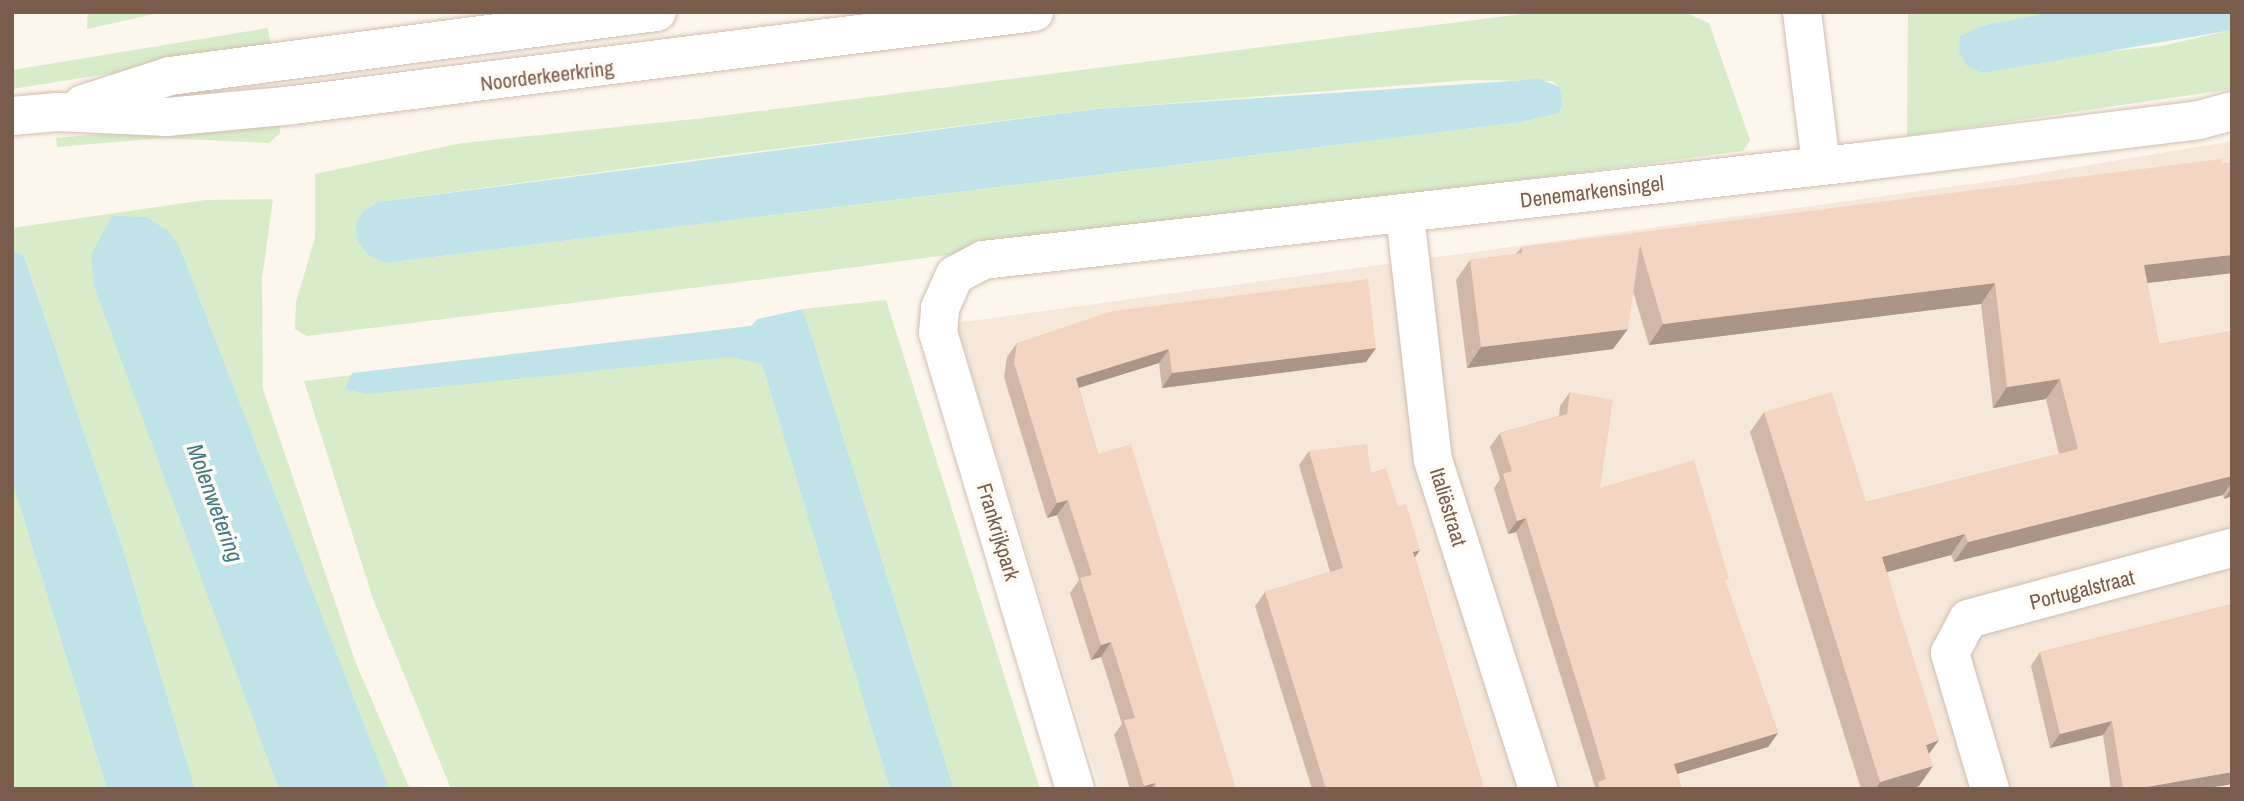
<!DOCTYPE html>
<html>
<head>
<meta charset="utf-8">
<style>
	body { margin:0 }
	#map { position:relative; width:2244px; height:801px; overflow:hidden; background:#fdf6ec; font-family:"Archivo Narrow",sans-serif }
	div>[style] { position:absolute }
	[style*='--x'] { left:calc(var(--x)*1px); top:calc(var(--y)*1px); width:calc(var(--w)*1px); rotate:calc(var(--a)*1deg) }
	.residential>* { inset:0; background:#f5e8da }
	.green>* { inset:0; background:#d8ecc9 }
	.water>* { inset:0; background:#bfe3e8 }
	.roads { filter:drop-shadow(0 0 2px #d1beb0) drop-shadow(0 0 2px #d1beb0) }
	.minor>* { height:38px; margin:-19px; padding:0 19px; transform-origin:19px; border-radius:19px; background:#fff }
	.tertiary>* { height:38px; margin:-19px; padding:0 19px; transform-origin:19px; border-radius:19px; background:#fff }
	.wall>* { inset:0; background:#d1b7a8 }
	.shaded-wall>* { inset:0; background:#aa9588 }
	.building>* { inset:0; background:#f3d5c3 }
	span { translate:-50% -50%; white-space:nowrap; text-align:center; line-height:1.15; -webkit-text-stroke:7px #fffaf3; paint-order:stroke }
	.street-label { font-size:21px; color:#7a5c4d }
	.water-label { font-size:23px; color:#437c86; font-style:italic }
	.frame { position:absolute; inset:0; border:14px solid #7a5c4d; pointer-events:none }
</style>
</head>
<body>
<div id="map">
	<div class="residential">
		<div style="clip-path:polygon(2232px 141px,2232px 789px,1100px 789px,956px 323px,2000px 180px)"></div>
	</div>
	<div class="green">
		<div style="clip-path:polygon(88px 12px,163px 12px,87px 29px)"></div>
		<div style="clip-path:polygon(evenodd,1538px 12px,1684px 12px,1709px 23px,1750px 140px,1743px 151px,795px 275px,307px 336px,295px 329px,296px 302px,315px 238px,315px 174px,462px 143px,704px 118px,1538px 12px,1470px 80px,1552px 81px,1560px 87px,1563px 104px,1559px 113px,1522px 122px,386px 263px,356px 224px,363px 211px,378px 202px,720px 156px,1097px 109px,1470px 80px)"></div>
		<div style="clip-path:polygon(1908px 12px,2052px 12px,1984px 25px,1961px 36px,1959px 53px,1967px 66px,2161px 46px,2232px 30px,2232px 89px,1907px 136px)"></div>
		<div style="clip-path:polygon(268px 28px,271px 48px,12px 89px,12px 70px)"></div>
		<div style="clip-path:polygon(279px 119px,280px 133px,269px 143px,163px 138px,57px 147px,56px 138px)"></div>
		<div style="clip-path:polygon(273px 199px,262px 279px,263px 389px,355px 661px,410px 789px,389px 789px,386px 782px,180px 248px,236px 665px,279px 789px,195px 789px,119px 536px,24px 256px,12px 249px,12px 228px,205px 200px)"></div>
		<div style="clip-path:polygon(886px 300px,1040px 789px,954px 789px,803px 309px)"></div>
		<div style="clip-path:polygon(751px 326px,890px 789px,451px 789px,373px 599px,304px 381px)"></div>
		<div style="clip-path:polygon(12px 481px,107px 789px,12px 787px)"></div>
	</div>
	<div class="water">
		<div style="clip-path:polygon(2052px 12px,2232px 12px,2232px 30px,1982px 73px,1967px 66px,1959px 53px,1960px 36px,1984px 25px)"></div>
		<div style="clip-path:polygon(1539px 79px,1560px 87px,1563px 104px,1559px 113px,1522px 122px,386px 263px,367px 254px,357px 240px,356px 224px,363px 211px,378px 202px,1097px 109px)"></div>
		<div style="clip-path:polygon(112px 216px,146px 217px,168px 231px,180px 248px,389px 789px,279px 789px,94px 286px,91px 255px)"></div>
		<div style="clip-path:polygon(12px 249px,24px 256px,119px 536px,195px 789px,107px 789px,12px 481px)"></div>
		<div style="clip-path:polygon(803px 309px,954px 789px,890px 789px,762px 364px,730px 357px,367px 394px,345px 389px,352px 373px,751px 326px,757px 319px)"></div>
	</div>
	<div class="roads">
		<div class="minor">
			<div style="--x:1802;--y:12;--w:154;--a:82.9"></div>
			<div style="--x:1405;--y:215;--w:247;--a:83.5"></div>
			<div style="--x:1433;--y:460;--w:345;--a:72.3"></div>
			<div style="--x:1075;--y:789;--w:476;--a:-106.7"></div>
			<div style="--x:938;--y:333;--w:25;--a:-85"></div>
			<div style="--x:940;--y:308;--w:36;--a:-66"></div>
			<div style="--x:955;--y:275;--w:32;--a:-28"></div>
			<div style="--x:983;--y:260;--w:880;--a:-6.39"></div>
			<div style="--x:1858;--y:162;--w:344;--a:-7"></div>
			<div style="--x:2199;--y:120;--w:34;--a:-15"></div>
			<div style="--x:1990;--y:789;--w:142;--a:-106.4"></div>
			<div style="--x:1950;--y:653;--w:38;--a:-62"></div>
			<div style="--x:1968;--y:619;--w:273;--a:-15.1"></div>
		</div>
		<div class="tertiary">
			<div style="--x:83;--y:104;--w:91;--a:-17.8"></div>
			<div style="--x:170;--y:76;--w:491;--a:-7.5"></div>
			<div style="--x:12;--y:116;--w:45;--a:-5.1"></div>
			<div style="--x:57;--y:112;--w:110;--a:2.6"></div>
			<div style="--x:167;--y:117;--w:127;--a:-5.4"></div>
			<div style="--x:293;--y:105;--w:747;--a:-7.15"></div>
		</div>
	</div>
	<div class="wall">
		<div style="clip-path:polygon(2232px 162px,2232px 273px,2147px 283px,2159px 344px,2232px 331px,2232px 496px,2224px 499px,2223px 495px,1954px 562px,1951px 555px,1887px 572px,1929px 754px,1919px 786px,1910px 789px,1861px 789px,1750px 432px,1764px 412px,1866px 502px,2059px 454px,2046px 399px,1993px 408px,1981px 304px,1649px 345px,1633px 291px,1613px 349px,1467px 368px,1456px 280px,1470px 260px,1516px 254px,1522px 247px,2222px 164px)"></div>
		<div style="clip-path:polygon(1017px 343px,1376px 348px,1366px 362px,1162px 388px,1159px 363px,1079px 388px,1098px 454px,1236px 789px,1130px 789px,1114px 735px,1122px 724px,1101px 657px,1091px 660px,1070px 593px,1079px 580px,1057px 515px,1047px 518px,1004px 377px,1007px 357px)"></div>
		<div style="clip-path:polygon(1570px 392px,1600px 488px,1726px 584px,1778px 733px,1768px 747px,1677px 774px,1682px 789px,1593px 789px,1595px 787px,1516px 532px,1508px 534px,1494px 488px,1500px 479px,1490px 447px,1500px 433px,1559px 416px,1560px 406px)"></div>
		<div style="clip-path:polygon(1309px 451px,1371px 473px,1398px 506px,1415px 558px,1484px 789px,1312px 789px,1255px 606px,1265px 592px,1330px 572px,1299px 465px)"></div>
		<div style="clip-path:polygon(2232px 604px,2232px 784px,2203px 789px,2111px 789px,2103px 735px,2050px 748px,2031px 666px,2040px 652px)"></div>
	</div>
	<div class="shaded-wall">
		<div style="clip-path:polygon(2232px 255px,2232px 273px,2130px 285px,2144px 265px)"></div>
		<div style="clip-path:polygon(1995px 283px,1981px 304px,1649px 345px,1663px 324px)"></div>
		<div style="clip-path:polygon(1628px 329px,1613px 349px,1467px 368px,1481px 347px)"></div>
		<div style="clip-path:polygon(1376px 348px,1366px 362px,1162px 388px,1172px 373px)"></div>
		<div style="clip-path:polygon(1169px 349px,1159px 363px,1065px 392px,1076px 378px)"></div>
		<div style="clip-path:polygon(2060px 379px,2046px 399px,1993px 408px,2007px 387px)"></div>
		<div style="clip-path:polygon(2232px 476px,2232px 482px,2223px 495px,1954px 562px,1968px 542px)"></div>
		<div style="clip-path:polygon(2232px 488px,2232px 496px,2224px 499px)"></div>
		<div style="clip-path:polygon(1068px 500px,1057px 515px,1047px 518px,1057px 503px)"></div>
		<div style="clip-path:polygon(1526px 518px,1516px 532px,1508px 534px,1517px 521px)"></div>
		<div style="clip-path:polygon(1965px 534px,1951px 555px,1868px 577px,1882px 557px)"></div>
		<div style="clip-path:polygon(1420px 550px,1410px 564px,1413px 552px)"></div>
		<div style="clip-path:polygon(1111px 642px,1101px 657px,1091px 660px,1101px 645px)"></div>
		<div style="clip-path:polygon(2112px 721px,2103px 735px,2050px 748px,2060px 734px)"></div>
		<div style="clip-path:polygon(1778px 733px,1768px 747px,1664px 778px,1674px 764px)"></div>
		<div style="clip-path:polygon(1939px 740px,1924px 761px,1926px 745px)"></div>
		<div style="clip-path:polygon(1933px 766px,1919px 786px,1910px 789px,1876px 789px,1880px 782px)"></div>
		<div style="clip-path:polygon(2232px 772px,2232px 784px,2203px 789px,2135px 789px)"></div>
		<div style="clip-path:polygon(1155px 783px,1151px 789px,1142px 789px,1144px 786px)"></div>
	</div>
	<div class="building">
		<div style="clip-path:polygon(2222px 159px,2222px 164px,2232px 162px,2232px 255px,2144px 265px,2159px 344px,2232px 331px,2232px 476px,1968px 542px,1965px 534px,1882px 557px,1939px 740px,1926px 745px,1933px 766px,1880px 782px,1764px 412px,1832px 392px,1866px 502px,2078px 449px,2060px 379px,2007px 387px,1995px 283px,1663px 324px,1640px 245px,1628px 329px,1481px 347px,1470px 260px,1522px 253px,1522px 247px)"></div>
		<div style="clip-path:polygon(1368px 279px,1376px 348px,1172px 373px,1169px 349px,1076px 378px,1098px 454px,1131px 444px,1236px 789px,1156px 789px,1155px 783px,1144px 786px,1124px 720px,1135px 718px,1111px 642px,1101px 645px,1080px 578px,1092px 575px,1068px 500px,1057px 503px,1014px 363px,1017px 343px,1112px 311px)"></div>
		<div style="clip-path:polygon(1570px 392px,1613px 400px,1600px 488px,1694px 460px,1729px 579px,1725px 580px,1778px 733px,1674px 764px,1682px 789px,1600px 789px,1598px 782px,1606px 779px,1590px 725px,1526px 518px,1517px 521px,1503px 474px,1512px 471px,1500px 433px,1567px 414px)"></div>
		<div style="clip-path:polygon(1367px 444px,1371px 473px,1386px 468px,1398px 506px,1406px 504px,1420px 550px,1413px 552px,1484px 789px,1326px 789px,1265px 592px,1343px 568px,1309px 451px)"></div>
		<div style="clip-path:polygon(2232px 604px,2232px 772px,2135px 789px,2123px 789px,2112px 721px,2060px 734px,2040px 652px)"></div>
	</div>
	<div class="street-label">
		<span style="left:547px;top:76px;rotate:-7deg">Noorderkeerkring</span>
		<span style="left:1592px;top:192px;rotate:-7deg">Denemarkensingel</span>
		<span style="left:1448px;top:507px;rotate:73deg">Italiëstraat</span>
		<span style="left:998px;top:532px;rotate:73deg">Frankrijkpark</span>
		<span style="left:2082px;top:590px;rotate:-14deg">Portugalstraat</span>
	</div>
	<div class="water-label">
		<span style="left:215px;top:503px;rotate:70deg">Molenwetering</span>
	</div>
	<div class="frame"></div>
</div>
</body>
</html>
